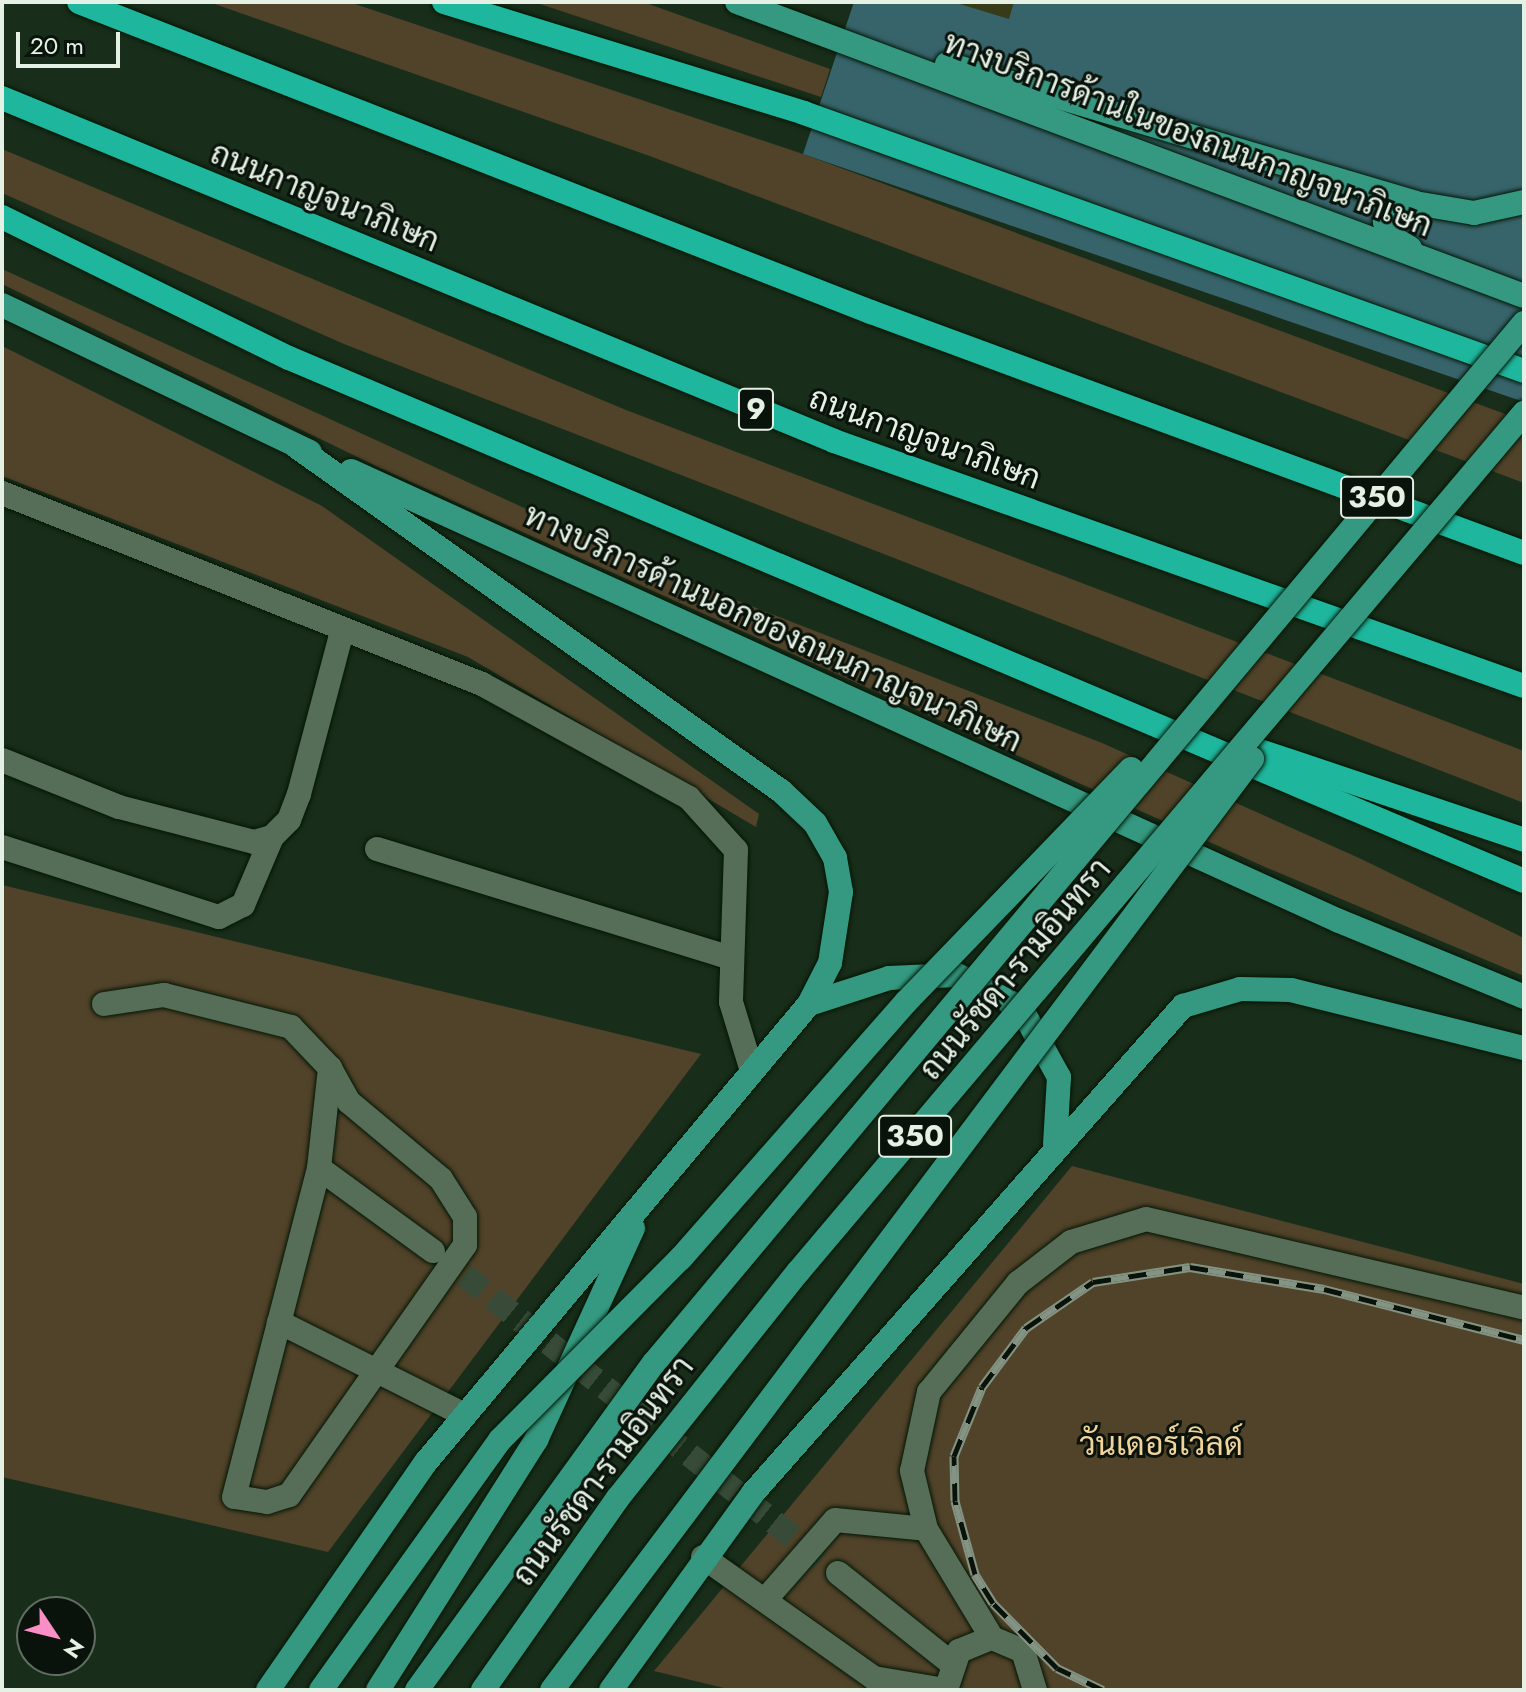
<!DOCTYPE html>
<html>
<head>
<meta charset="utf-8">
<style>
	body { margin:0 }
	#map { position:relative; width:1526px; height:1692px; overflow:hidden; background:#192e1a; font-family:Jost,Sarabun,sans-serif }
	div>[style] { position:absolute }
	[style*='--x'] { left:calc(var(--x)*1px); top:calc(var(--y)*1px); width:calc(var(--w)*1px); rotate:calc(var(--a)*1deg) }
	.green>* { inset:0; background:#514329 }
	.water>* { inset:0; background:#37646b }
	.building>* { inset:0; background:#373b1a }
	.minor-tunnel>* { height:24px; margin-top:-12px; transform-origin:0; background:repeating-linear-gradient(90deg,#374b38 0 24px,transparent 0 36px) }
	.roads { filter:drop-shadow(0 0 2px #031605) drop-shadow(0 0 2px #031605) }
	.minor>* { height:24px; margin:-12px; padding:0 12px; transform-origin:12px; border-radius:12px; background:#566d57 }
	.major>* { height:24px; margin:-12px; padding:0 12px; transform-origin:12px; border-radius:12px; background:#349980 }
	.highway>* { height:24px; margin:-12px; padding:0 12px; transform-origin:12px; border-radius:12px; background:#1eb69c }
	.rail>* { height:9px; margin-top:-4.5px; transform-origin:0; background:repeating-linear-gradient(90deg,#0a130b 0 18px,#849484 0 36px); box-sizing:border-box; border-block:2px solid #849484 }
	.bridges { filter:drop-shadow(0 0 2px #031605) drop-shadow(0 0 2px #031605) }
	.major-bridge>* { height:24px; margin:-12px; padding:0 12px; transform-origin:12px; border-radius:12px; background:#349980 }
	span { translate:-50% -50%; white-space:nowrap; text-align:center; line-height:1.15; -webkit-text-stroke:6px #0a130b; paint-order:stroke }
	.shield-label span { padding:2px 6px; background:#0a130b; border:2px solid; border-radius:6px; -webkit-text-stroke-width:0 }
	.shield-label { font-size:30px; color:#e4f1e4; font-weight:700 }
	.street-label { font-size:32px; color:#e4f1e4 }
	.park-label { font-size:32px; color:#f2d49a }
	.frame { position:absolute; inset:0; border:4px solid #e4f1e4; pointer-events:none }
	.north { position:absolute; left:16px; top:1596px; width:80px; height:80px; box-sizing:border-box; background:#0a130b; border:2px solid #616c62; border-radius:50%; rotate:125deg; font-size:22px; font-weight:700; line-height:32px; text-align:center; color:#e4f1e4 }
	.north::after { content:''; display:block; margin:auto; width:28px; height:36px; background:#fa8fc6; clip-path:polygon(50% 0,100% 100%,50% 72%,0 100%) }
	.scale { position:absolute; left:16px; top:32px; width:104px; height:36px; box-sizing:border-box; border:4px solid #e4f1e4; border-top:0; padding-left:10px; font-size:24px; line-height:28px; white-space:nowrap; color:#e4f1e4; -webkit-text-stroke:6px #0a130b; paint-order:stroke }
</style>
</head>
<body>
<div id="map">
	<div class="green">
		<div style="clip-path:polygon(209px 2px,349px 2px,803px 154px,1524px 421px,1524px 483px,647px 155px)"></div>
		<div style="clip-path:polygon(534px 2px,643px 2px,830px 69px,821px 97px)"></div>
		<div style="clip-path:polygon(2px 149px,626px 410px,1524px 751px,1524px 803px,344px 344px,2px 193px)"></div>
		<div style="clip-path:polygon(2px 269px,664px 572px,1102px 743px,1359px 858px,1524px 938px,1524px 976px,1265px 867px,378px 467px,2px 284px)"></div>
		<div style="clip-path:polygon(2px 346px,322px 506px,759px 814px,756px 827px,468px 657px,2px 476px)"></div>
		<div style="clip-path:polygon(2px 885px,701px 1054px,328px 1552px,2px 1477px)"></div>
		<div style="clip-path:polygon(1072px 1166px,1524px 1284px,1524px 1690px,732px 1690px,654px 1671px)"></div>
	</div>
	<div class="water">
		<div style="clip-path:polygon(854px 2px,1524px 2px,1524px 402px,803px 154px)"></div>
	</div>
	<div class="building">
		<div style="clip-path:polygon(953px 2px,1014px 2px,1009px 19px)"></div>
	</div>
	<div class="minor-tunnel">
		<div style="--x:436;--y:1253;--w:514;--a:38.52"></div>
	</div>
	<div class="roads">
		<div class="minor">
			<div style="--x:2;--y:493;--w:517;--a:21.7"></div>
			<div style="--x:482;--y:684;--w:236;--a:28.8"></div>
			<div style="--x:689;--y:798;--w:70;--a:47.9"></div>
			<div style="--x:736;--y:850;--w:152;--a:91.9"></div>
			<div style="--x:731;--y:1002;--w:69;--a:73.1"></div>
			<div style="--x:2;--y:760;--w:126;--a:21.9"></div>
			<div style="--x:119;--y:807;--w:139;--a:14.5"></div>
			<div style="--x:254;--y:842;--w:19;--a:-16"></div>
			<div style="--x:272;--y:837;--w:24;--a:-45"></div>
			<div style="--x:289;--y:820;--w:28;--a:-69"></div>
			<div style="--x:299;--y:794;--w:169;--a:-75.2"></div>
			<div style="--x:2;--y:847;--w:228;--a:17.9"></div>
			<div style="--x:219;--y:917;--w:27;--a:-27"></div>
			<div style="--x:243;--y:905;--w:74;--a:-66.9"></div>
			<div style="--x:377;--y:849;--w:367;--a:17.1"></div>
			<div style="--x:104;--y:1004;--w:61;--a:-8.5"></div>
			<div style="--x:164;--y:995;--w:131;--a:14.1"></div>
			<div style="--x:291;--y:1027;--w:57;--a:46.4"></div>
			<div style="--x:330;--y:1068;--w:39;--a:61"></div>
			<div style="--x:349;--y:1102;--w:120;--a:39.9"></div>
			<div style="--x:441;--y:1179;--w:45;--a:57.7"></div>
			<div style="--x:465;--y:1217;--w:28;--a:90"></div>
			<div style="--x:465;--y:1245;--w:306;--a:125.1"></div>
			<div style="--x:289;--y:1495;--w:23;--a:162"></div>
			<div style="--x:267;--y:1502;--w:33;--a:-171"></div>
			<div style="--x:234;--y:1497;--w:340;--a:-75.5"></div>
			<div style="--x:319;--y:1168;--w:101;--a:-83.7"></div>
			<div style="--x:319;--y:1168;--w:141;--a:36.1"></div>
			<div style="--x:279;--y:1322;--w:208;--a:26.6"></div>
			<div style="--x:703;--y:1557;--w:209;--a:35.3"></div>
			<div style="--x:874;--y:1678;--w:72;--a:9.6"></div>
			<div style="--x:838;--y:1573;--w:143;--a:38.5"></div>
			<div style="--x:765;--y:1600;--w:106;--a:-48.8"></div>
			<div style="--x:835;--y:1520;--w:91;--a:5.6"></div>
			<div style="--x:992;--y:1638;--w:127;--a:-121.2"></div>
			<div style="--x:926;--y:1529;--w:60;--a:-103.6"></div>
			<div style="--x:912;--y:1471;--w:81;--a:-77.9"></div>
			<div style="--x:929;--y:1392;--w:141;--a:-50.8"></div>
			<div style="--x:1018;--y:1283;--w:67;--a:-37.7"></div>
			<div style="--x:1071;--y:1242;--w:78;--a:-17"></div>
			<div style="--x:1146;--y:1219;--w:388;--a:13.2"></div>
			<div style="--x:946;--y:1690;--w:41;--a:-71.6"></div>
			<div style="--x:959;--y:1651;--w:35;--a:-22"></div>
			<div style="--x:992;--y:1638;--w:34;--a:23"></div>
			<div style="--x:1023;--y:1651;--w:41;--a:72.9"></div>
		</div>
		<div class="major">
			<div style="--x:737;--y:2;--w:840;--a:20.48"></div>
			<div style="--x:947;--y:64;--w:488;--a:16.5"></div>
			<div style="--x:1415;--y:203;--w:60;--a:9.6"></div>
			<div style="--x:1474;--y:213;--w:51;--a:-12.4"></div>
			<div style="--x:1410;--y:248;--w:21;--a:-149"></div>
			<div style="--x:1392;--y:237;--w:17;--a:-115"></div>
			<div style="--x:1385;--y:222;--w:19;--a:-51"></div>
			<div style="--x:1397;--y:207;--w:18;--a:-13"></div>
			<div style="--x:2;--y:305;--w:341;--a:25.5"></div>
			<div style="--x:351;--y:471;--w:1086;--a:24.49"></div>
			<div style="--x:1339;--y:921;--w:200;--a:22.3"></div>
			<div style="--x:809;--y:1004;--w:84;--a:-18"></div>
			<div style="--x:889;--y:978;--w:68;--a:-2.5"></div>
			<div style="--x:957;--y:975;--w:72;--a:27.3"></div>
			<div style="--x:1021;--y:1008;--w:79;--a:61.2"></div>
			<div style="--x:1059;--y:1077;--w:67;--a:93.4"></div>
			<div style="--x:268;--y:1690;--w:277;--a:-55.3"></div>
			<div style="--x:426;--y:1462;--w:597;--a:-50.1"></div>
			<div style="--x:809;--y:1004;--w:46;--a:-62.9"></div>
			<div style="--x:830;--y:963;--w:72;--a:-81.2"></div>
			<div style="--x:841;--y:892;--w:35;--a:-100"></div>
			<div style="--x:835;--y:858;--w:40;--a:-119.7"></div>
			<div style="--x:815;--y:823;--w:47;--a:-136.7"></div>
			<div style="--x:781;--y:791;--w:594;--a:-144.6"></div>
			<div style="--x:378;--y:1690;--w:296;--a:-57.7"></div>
			<div style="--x:536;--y:1440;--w:233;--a:-65.4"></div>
			<div style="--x:611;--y:1690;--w:243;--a:-54.2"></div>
			<div style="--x:753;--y:1493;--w:650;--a:-48.56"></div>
			<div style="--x:1183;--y:1006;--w:59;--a:-16.6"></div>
			<div style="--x:1240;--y:989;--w:51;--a:1.1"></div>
			<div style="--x:1291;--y:990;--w:240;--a:14"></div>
		</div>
		<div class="highway">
			<div style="--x:79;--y:2;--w:851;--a:21.38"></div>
			<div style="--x:871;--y:312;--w:696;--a:20.26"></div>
			<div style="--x:444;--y:2;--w:377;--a:17.1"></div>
			<div style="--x:804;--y:113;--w:765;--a:19.71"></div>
			<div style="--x:2;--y:98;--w:900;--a:22.4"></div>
			<div style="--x:834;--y:441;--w:732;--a:19.55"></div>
			<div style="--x:2;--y:217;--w:320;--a:26.2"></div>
			<div style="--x:289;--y:358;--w:1341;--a:22.95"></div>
			<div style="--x:1257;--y:750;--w:282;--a:18.6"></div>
		</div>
	</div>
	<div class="rail">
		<div style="--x:1103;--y:1690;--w:51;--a:-154.4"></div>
		<div style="--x:1057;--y:1668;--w:91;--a:-134.6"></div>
		<div style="--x:993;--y:1603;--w:34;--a:-122"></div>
		<div style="--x:975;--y:1574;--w:76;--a:-105.3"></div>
		<div style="--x:955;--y:1501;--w:45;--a:-91.3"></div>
		<div style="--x:954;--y:1456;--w:74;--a:-67.9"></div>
		<div style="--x:982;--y:1387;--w:74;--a:-53.3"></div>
		<div style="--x:1026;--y:1328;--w:81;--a:-34.5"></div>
		<div style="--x:1093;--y:1282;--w:98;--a:-8.8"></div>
		<div style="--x:1190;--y:1267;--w:136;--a:9.3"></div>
		<div style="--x:1324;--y:1289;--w:206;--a:14.3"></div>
	</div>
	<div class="bridges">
		<div class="major-bridge">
			<div style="--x:321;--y:1690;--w:307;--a:-54.4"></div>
			<div style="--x:500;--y:1440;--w:257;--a:-45.2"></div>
			<div style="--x:681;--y:1258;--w:341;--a:-48.7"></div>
			<div style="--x:906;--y:1002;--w:324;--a:-46"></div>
			<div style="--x:417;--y:1690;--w:404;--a:-54.1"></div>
			<div style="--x:654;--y:1363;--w:1356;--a:-50.09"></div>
			<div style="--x:483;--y:1690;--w:235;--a:-54.9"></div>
			<div style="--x:618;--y:1498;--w:289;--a:-51.5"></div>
			<div style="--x:798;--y:1272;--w:1125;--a:-49.8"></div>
			<div style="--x:552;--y:1690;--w:1165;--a:-53.06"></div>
		</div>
	</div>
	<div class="shield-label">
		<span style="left:756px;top:409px">9</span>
		<span style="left:1377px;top:497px">350</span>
		<span style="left:915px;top:1136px">350</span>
	</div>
	<div class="street-label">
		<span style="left:1188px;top:134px;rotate:21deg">ทางบริการด้านในของถนนกาญจนาภิเษก</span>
		<span style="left:325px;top:197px;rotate:22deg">ถนนกาญจนาภิเษก</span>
		<span style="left:925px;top:438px;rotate:20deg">ถนนกาญจนาภิเษก</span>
		<span style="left:773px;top:628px;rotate:25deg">ทางบริการด้านนอกของถนนกาญจนาภิเษก</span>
		<span style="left:1015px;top:969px;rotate:-50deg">ถนนรัชดา-รามอินทรา</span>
		<span style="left:603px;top:1471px;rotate:-53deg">ถนนรัชดา-รามอินทรา</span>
	</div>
	<div class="park-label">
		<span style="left:1161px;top:1444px">วันเดอร์เวิลด์</span>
	</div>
	<div class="frame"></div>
	<div class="north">N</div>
	<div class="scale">20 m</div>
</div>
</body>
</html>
